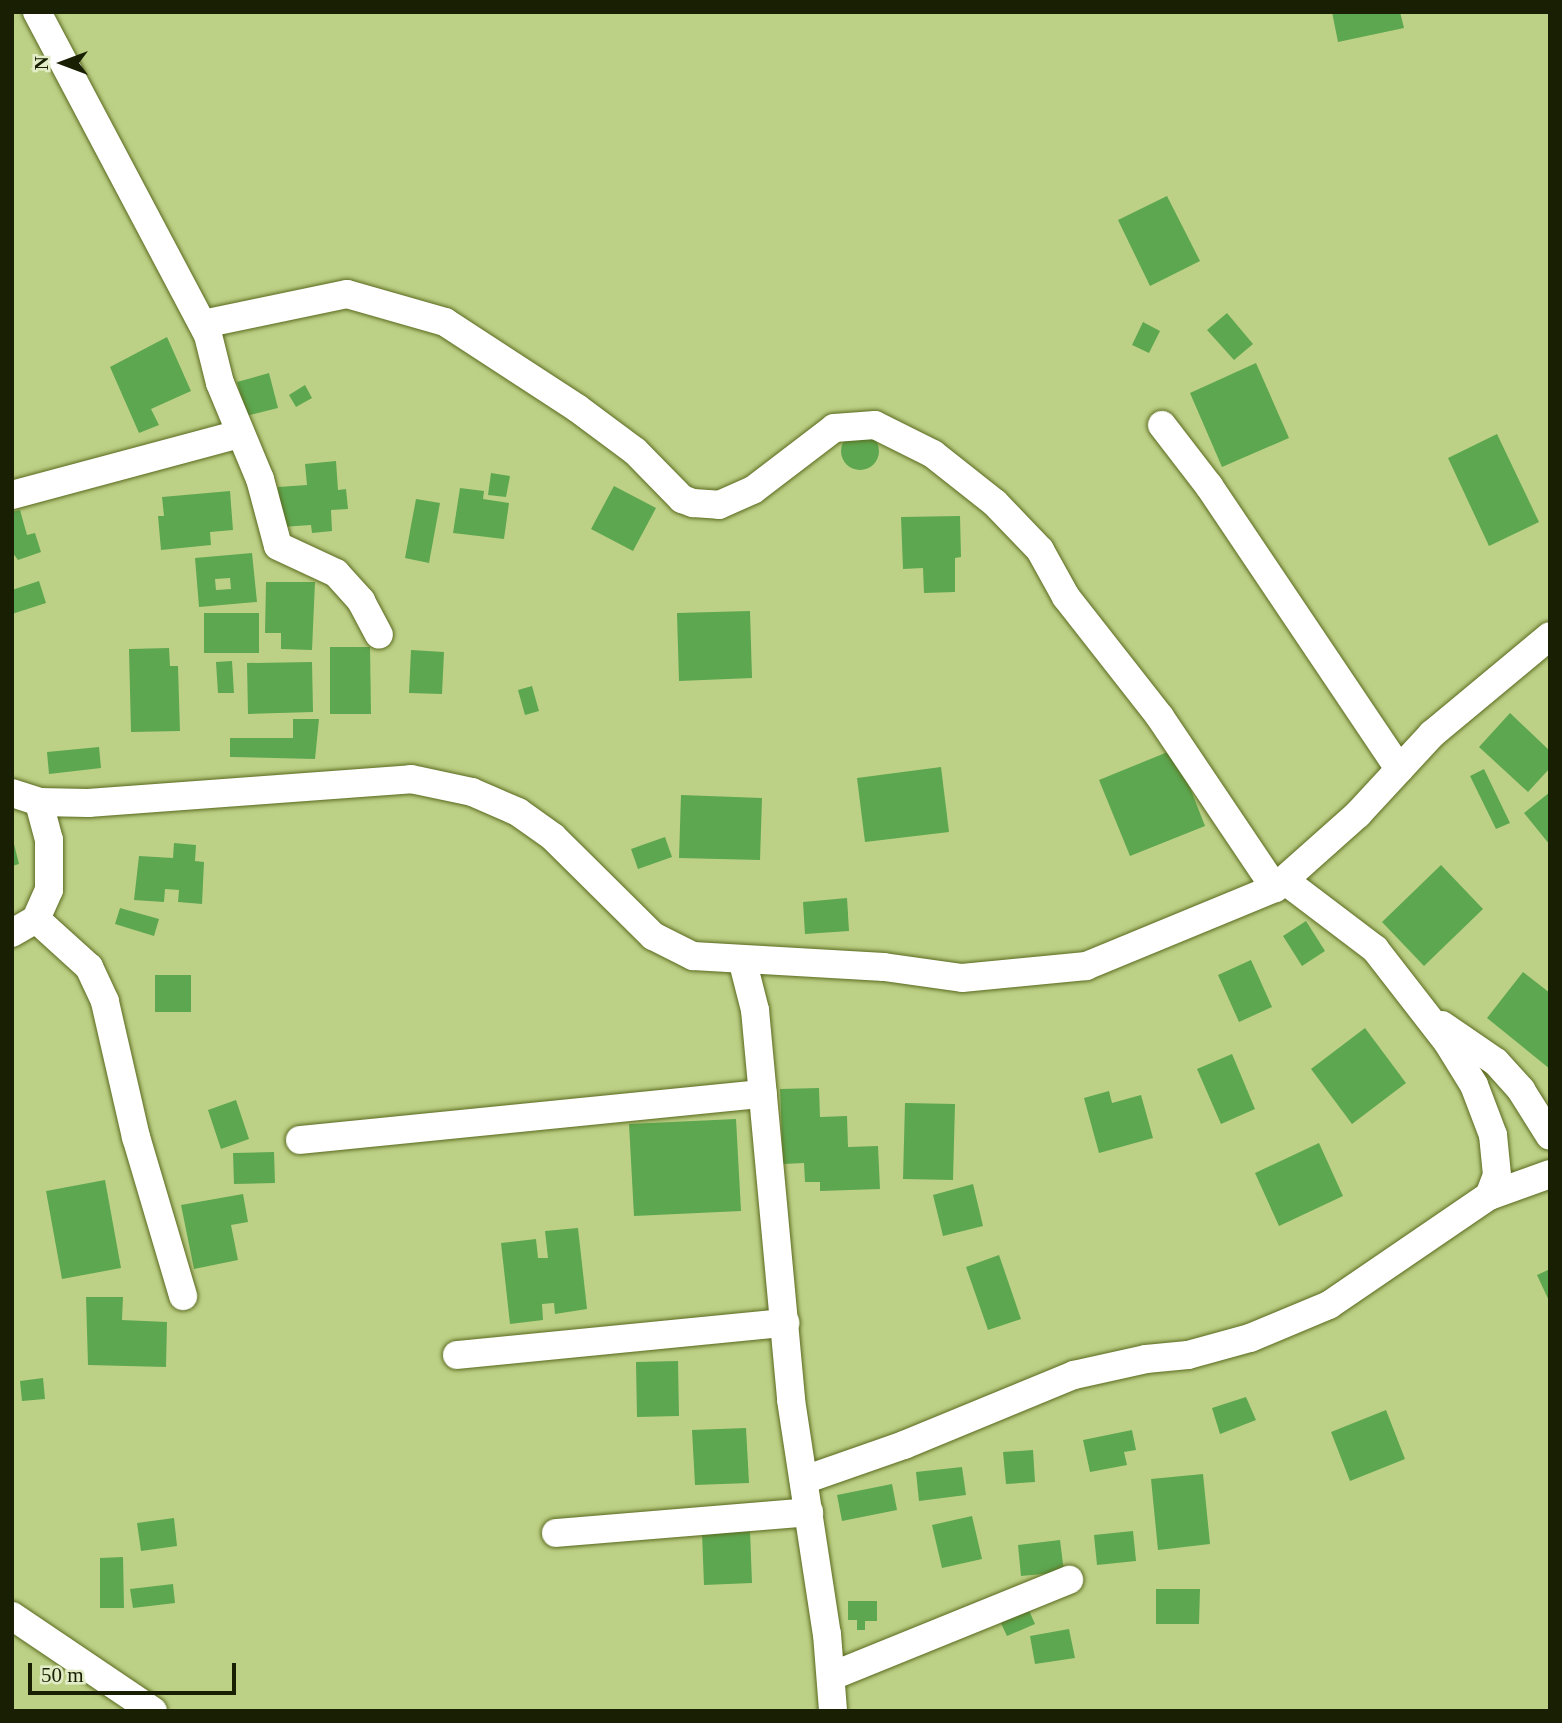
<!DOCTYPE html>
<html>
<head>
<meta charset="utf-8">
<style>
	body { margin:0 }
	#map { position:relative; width:1562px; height:1723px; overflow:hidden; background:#bdd186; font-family:"Times New Roman",serif }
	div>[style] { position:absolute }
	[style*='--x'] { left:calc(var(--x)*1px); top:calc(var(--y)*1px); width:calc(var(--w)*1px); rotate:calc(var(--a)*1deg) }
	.building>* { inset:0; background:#5da750 }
	.round { border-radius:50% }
	.roads { filter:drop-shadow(0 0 2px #5a6a1f) drop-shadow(0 0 2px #5a6a1f) }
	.minor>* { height:28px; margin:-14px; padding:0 14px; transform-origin:14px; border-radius:14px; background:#fff }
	span { translate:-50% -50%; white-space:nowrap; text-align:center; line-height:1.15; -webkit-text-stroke:5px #e2edc8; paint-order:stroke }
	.frame { position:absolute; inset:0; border:14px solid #191f02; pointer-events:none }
	.north { position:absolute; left:28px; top:28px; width:70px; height:70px; -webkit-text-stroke:5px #e2edc8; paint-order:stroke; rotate:270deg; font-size:19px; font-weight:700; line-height:28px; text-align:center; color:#191f02 }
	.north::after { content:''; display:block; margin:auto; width:24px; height:32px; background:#191f02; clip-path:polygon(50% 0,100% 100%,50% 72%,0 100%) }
	.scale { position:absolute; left:28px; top:1663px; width:208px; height:32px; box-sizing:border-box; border:4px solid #191f02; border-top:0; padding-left:9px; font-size:21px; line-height:24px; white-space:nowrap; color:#191f02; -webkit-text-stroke:5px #e2edc8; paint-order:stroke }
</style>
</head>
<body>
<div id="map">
	<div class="building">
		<div style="clip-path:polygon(1332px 12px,1400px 12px,1404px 28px,1338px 42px)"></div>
		<div style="clip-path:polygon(1167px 196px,1200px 261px,1150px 286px,1118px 220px)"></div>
		<div style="clip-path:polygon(1227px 313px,1253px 344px,1234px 360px,1207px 330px)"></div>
		<div style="clip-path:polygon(1143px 322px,1160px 331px,1149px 353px,1132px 345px)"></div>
		<div style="clip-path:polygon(167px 337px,191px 391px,151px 409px,159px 425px,139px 433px,110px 367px)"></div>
		<div style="clip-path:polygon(1256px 363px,1289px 438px,1222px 467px,1190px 393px)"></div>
		<div style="clip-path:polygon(269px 373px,278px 408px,246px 416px,237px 382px)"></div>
		<div style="clip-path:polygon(305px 385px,312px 398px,296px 407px,289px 395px)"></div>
		<div class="round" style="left:841px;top:432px;width:38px;height:38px"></div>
		<div style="clip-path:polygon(1497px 434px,1539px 522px,1489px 546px,1448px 458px)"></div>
		<div style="clip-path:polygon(336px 461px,338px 490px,346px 489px,348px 509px,331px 510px,332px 531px,312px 533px,311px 525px,282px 527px,278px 487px,307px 485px,305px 464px)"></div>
		<div style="clip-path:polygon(491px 473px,510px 476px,506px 497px,488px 495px)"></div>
		<div style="clip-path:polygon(614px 486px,656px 508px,633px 551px,591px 529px)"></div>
		<div style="clip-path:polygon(460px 488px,484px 491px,483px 499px,509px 503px,504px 539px,453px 533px)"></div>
		<div style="clip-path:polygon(230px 491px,233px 530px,210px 532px,211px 545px,161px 550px,158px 516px,164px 516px,162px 497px)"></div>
		<div style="clip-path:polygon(416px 499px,440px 503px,429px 563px,405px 558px)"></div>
		<div style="clip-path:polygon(20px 510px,27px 535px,35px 533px,41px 552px,18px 560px,12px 552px,12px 512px)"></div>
		<div style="clip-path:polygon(960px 516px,961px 557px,955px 558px,955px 592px,924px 593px,923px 568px,903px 569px,901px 517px)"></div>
		<div style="clip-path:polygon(evenodd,252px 553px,257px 602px,199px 607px,195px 558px,252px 553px,230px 578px,231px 589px,216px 590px,215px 579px,230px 578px)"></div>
		<div style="clip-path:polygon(39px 581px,46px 603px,12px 614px,12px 590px)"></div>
		<div style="clip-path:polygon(266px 582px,315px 582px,312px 650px,281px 649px,281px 633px,265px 633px)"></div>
		<div style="clip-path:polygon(750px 611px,752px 678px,679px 681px,677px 613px)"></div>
		<div style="clip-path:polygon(204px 613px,259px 613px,259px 653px,204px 653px)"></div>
		<div style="clip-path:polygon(330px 647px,370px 647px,371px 714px,330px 714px)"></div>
		<div style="clip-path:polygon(169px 648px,170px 666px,178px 666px,180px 731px,131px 732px,129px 649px)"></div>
		<div style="clip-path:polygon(411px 650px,444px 652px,442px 694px,409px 693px)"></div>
		<div style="clip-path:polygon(232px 661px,234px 693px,218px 693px,216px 662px)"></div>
		<div style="clip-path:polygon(312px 662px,313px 712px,248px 714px,247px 663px)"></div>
		<div style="clip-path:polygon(532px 686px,539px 711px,525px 715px,518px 690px)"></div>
		<div style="clip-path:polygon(1510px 713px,1550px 751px,1550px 768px,1528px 792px,1479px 747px)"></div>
		<div style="clip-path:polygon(293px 719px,319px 719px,315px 759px,230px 757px,230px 738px,293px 738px)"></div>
		<div style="clip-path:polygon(99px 747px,101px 768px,49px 774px,47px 752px)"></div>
		<div style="clip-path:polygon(1175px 749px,1205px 826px,1130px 856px,1099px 780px)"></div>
		<div style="clip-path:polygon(941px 767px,949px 832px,865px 842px,857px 778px)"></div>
		<div style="clip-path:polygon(1484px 769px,1510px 823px,1496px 829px,1470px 776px)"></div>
		<div style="clip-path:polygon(1550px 792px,1550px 845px,1524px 813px)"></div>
		<div style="clip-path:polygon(681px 795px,762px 798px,760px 860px,679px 858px)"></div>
		<div style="clip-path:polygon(665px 837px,672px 857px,638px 869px,631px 849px)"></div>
		<div style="clip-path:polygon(13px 840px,19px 864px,12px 866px,12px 841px)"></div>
		<div style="clip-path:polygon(174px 843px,196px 845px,195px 861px,204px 862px,202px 904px,178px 902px,179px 890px,165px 889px,164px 902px,134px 900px,139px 856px,173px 858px)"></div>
		<div style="clip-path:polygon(1441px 865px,1483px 909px,1424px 966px,1382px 922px)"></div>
		<div style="clip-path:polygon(847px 898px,849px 931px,805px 934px,803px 902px)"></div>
		<div style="clip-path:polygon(120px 908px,159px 919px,154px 936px,115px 924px)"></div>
		<div style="clip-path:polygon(1306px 921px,1325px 951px,1302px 966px,1283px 936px)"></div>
		<div style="clip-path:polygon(1251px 960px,1272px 1007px,1239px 1022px,1218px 975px)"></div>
		<div style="clip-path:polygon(1523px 972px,1550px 993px,1550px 1069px,1487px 1018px)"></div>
		<div style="clip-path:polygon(155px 975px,191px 975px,191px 1012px,155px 1012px)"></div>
		<div style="clip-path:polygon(1365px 1028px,1406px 1083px,1352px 1124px,1311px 1069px)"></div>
		<div style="clip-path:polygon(1232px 1054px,1255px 1109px,1221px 1124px,1197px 1069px)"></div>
		<div style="clip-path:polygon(819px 1088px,820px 1117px,847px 1116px,848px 1147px,878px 1146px,880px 1189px,820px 1191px,820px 1182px,805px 1182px,804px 1163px,783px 1164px,780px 1089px)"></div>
		<div style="clip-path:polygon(1109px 1091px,1112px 1103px,1141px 1095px,1153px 1138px,1099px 1153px,1084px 1098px)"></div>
		<div style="clip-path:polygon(236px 1100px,249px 1139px,221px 1149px,208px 1110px)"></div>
		<div style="clip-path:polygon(905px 1103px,955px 1104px,953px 1180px,903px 1179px)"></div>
		<div style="clip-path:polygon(736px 1119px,741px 1211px,634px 1216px,629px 1124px)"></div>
		<div style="clip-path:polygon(1319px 1143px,1343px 1196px,1279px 1226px,1255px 1173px)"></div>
		<div style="clip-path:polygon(274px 1152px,275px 1183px,234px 1184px,233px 1153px)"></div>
		<div style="clip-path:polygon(105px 1180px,121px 1268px,62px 1279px,46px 1191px)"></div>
		<div style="clip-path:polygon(973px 1184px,983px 1226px,943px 1236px,933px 1195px)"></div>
		<div style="clip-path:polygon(243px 1194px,248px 1222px,231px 1225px,238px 1260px,194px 1269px,181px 1205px)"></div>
		<div style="clip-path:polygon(578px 1228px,587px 1309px,555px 1314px,554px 1303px,542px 1304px,543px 1320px,510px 1324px,501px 1243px,536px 1239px,538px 1258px,548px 1258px,545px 1231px)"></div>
		<div style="clip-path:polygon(999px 1255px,1021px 1319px,988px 1330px,966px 1267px)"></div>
		<div style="clip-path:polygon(1550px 1269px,1550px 1303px,1537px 1275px)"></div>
		<div style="clip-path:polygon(86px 1297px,123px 1297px,122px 1320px,167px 1322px,166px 1367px,88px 1365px)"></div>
		<div style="clip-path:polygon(678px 1361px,679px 1416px,637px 1417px,636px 1362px)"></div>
		<div style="clip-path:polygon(43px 1378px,45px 1399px,22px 1401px,20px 1381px)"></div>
		<div style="clip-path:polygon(1246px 1397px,1256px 1420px,1220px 1434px,1212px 1408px)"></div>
		<div style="clip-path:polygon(1386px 1410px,1405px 1459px,1350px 1481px,1331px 1432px)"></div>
		<div style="clip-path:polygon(746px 1428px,749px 1483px,695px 1485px,692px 1430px)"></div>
		<div style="clip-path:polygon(1132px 1430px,1136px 1450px,1124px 1452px,1127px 1465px,1090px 1472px,1083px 1440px)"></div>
		<div style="clip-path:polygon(1033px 1450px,1035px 1482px,1006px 1484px,1003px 1452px)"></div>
		<div style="clip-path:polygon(962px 1467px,966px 1495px,919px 1501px,916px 1472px)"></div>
		<div style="clip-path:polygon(1203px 1474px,1210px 1544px,1158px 1550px,1151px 1479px)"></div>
		<div style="clip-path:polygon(892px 1484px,897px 1510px,842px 1521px,837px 1495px)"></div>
		<div style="clip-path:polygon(972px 1516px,982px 1559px,942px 1568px,932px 1525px)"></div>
		<div style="clip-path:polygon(174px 1518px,177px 1546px,141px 1551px,137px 1523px)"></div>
		<div style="clip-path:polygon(750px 1531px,752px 1583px,704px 1585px,702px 1533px)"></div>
		<div style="clip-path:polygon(1133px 1531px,1136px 1561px,1097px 1565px,1094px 1535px)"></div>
		<div style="clip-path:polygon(1060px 1540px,1064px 1572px,1021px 1576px,1018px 1545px)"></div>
		<div style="clip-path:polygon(123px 1557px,124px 1608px,100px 1608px,100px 1558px)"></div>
		<div style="clip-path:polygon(173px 1584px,175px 1603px,133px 1608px,130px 1589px)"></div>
		<div style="clip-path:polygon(1156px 1589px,1200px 1589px,1199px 1624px,1156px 1624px)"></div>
		<div style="clip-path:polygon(848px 1601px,877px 1601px,877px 1621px,865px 1621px,865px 1630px,857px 1630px,857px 1620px,848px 1620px)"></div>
		<div style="clip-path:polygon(1027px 1606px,1035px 1624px,1007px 1636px,999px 1619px)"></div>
		<div style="clip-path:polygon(1069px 1629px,1075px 1658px,1035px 1664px,1030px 1636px)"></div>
	</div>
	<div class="roads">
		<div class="minor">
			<div style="--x:37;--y:12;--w:365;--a:62.1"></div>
			<div style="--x:208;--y:335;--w:49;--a:76"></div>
			<div style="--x:220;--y:383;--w:104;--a:67.4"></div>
			<div style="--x:260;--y:479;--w:69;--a:75"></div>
			<div style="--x:278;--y:546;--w:64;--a:25"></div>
			<div style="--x:336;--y:573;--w:38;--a:48"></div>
			<div style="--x:361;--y:601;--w:38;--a:62"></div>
			<div style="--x:203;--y:324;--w:147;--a:-11.8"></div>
			<div style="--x:347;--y:294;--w:102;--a:15.9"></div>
			<div style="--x:445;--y:322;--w:158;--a:33.1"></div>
			<div style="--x:577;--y:408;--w:72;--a:36.6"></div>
			<div style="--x:635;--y:451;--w:67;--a:45.6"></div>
			<div style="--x:682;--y:499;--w:12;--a:20"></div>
			<div style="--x:693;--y:503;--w:26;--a:4"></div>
			<div style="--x:719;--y:505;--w:37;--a:-24"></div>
			<div style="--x:753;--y:490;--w:102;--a:-37.4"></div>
			<div style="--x:834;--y:428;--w:41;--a:-4.2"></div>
			<div style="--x:875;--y:425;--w:65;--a:26.6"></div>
			<div style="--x:933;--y:454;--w:79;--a:38.3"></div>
			<div style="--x:995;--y:503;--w:65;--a:46.2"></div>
			<div style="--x:1040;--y:550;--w:54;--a:61"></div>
			<div style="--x:1066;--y:597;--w:152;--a:51.9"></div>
			<div style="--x:1160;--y:717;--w:206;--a:56.1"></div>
			<div style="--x:1162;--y:425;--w:77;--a:52.4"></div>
			<div style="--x:1209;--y:486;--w:341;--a:56.1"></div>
			<div style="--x:12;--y:495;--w:235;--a:-15"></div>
			<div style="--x:12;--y:793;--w:28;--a:18"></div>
			<div style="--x:39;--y:802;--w:49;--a:1.2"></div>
			<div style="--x:88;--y:803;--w:324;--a:-4.2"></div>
			<div style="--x:411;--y:779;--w:62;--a:12"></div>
			<div style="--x:472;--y:792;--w:50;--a:23.5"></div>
			<div style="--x:518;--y:812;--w:43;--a:35.5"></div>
			<div style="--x:553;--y:837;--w:141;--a:44.7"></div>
			<div style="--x:653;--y:936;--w:45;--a:26.6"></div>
			<div style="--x:693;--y:956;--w:191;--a:3.3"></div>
			<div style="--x:884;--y:967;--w:79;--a:8"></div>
			<div style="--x:962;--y:978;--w:125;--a:-5.5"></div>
			<div style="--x:1086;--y:966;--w:204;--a:-22.4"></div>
			<div style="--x:1275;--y:888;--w:111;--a:-41.7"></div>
			<div style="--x:1358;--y:814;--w:109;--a:-47.2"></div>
			<div style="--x:1432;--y:734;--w:153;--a:-39.7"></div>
			<div style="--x:36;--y:919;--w:72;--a:42.2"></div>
			<div style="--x:89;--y:967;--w:38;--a:65"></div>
			<div style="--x:105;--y:1002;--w:139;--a:77.1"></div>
			<div style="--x:136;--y:1137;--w:166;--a:73.5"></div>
			<div style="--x:12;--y:933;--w:28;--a:-30"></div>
			<div style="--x:36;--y:919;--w:32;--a:-66"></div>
			<div style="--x:49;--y:890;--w:50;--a:-90"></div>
			<div style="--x:49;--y:840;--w:39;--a:-105"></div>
			<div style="--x:742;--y:959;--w:53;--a:75.7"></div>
			<div style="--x:755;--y:1010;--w:392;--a:84.7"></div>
			<div style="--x:791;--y:1400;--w:237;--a:81.3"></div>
			<div style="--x:827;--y:1634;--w:77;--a:85.5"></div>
			<div style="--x:1442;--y:1025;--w:65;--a:34.4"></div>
			<div style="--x:1496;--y:1062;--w:38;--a:48"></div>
			<div style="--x:1521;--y:1090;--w:54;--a:57.8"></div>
			<div style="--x:300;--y:1140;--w:465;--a:-5.7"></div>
			<div style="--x:1489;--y:1196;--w:65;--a:-19.8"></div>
			<div style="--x:457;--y:1355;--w:330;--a:-5.6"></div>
			<div style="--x:804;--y:1480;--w:106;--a:-19.3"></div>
			<div style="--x:904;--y:1445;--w:184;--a:-22.4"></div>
			<div style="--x:1074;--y:1375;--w:74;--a:-12.5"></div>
			<div style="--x:1146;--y:1359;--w:42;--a:-5.4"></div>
			<div style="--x:1188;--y:1355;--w:64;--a:-15.3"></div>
			<div style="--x:1250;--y:1338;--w:86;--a:-22.7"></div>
			<div style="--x:1329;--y:1305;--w:194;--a:-34.3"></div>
			<div style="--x:1489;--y:1196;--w:22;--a:-69"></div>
			<div style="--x:1497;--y:1175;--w:40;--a:-95.7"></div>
			<div style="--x:1493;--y:1135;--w:53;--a:-110.8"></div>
			<div style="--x:1474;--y:1085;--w:49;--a:-121.8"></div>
			<div style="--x:1448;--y:1043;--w:119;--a:-127.8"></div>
			<div style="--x:1375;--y:949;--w:114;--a:-142.8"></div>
			<div style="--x:556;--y:1533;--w:254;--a:-4.7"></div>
			<div style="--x:12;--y:1616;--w:170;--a:34"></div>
			<div style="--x:832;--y:1676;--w:256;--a:-22.1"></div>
		</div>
	</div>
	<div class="frame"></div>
	<div class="north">N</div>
	<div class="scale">50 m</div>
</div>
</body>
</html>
